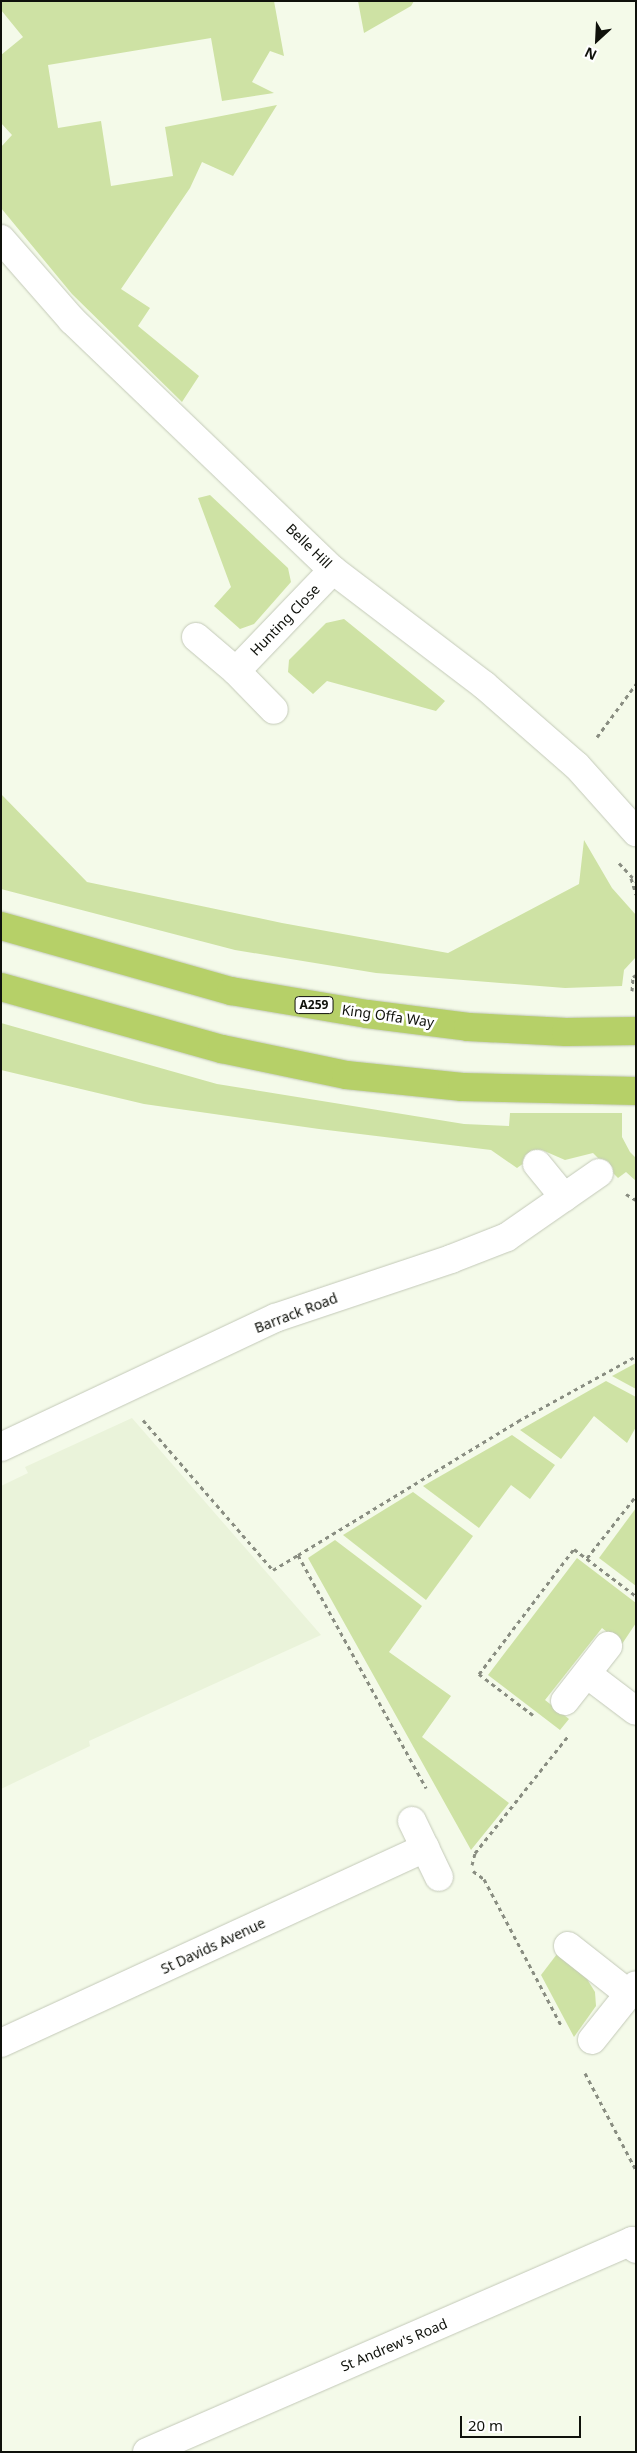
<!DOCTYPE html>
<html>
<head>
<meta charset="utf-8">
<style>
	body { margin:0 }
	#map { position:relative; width:637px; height:2453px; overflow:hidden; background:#f4fae9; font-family:"Noto Sans",sans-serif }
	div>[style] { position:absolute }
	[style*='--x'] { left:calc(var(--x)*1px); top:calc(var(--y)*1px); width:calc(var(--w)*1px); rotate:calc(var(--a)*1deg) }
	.built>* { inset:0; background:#eaf3da }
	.green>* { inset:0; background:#cee2a4 }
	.path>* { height:3px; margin-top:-1.5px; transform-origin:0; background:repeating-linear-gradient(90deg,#898d81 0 4px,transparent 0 8px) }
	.roads { filter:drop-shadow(0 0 1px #c3c9b8) drop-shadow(0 0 1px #c3c9b8) }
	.minor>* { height:28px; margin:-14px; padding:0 14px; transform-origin:14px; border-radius:14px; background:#fff }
	.trunk>* { height:28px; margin:-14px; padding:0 14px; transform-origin:14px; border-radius:14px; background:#b6d068 }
	span { translate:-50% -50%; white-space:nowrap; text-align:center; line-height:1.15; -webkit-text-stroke:5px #fff; paint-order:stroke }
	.shield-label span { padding:1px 4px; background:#fff; border:1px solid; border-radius:4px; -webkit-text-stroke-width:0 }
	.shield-label { font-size:12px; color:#0f110b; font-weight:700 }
	.street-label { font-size:14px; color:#0f110b }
	.frame { position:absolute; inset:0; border:2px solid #0f110b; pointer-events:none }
	.north { position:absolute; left:572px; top:15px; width:50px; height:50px; -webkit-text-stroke:4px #fff; paint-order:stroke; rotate:205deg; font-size:14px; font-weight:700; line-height:20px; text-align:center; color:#0f110b }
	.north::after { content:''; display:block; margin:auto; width:18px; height:22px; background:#0f110b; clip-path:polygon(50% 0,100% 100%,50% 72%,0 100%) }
	.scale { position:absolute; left:460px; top:2416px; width:121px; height:22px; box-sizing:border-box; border:2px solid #0f110b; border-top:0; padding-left:6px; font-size:15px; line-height:18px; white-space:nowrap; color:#0f110b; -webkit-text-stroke:4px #fff; paint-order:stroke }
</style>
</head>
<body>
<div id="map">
	<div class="built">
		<div style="clip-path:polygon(132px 1418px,321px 1635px,89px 1741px,90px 1746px,1px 1789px,1px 1486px,28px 1473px,25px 1467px)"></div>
	</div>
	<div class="green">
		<div style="clip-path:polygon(1px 1px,274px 1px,284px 56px,270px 51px,252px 82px,274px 93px,222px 101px,211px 38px,48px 65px,58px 128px,101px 121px,111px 186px,173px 176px,165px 127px,277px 105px,233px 176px,202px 162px,190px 188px,121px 289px,150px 308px,138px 326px,199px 376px,182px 402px,72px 294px,1px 208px,1px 147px,12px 135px,1px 123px,1px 55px,23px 37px,1px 10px)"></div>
		<div style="clip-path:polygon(358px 1px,414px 1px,411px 6px,364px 33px)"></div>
		<div style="clip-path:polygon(210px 495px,288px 568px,291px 582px,254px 624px,240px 629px,214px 606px,231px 587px,198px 498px)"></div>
		<div style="clip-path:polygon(344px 619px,445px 701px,436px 711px,327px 681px,313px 694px,288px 672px,289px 660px,326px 623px)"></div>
		<div style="clip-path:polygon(1px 794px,87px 882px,282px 923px,448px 953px,579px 884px,584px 840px,612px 888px,636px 915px,636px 957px,624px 970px,622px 986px,565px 988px,376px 973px,235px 950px,1px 889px)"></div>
		<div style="clip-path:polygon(1px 1023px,217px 1084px,464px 1124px,509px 1126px,510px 1113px,622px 1113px,622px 1137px,630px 1152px,636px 1158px,636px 1181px,626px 1172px,618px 1178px,593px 1153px,565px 1160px,542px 1150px,517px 1168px,491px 1150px,319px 1129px,144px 1104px,1px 1070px)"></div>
		<div style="clip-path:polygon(636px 1363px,636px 1389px,612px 1376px)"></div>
		<div style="clip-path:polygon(606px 1381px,636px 1397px,636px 1427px,627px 1443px,594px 1416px,561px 1459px,520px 1430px)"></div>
		<div style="clip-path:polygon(512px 1435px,555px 1465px,530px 1499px,511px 1485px,479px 1528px,423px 1486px)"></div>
		<div style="clip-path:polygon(413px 1492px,473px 1536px,426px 1600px,343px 1535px)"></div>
		<div style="clip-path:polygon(636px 1508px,636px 1586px,599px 1558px)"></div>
		<div style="clip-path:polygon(335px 1540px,422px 1606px,389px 1652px,451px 1696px,422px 1737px,509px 1803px,471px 1850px,308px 1558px)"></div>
		<div style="clip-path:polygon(577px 1558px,636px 1603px,636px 1623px,622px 1644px,602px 1628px,545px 1700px,569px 1719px,560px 1730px,488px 1675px)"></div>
		<div style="clip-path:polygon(557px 1954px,587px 1979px,595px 1992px,596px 2006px,574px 2037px,541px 1975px)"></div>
	</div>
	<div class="path">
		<div style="--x:597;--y:737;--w:66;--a:-53.7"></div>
		<div style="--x:619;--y:863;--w:25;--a:47"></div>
		<div style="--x:631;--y:878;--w:17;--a:73"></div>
		<div style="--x:632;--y:991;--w:14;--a:-86"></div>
		<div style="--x:633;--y:977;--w:4;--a:-34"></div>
		<div style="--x:626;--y:1194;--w:12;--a:31"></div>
		<div style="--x:143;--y:1420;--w:198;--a:49.1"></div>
		<div style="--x:273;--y:1570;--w:29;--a:-31"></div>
		<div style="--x:298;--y:1555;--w:266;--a:61.2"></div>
		<div style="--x:298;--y:1555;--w:258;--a:-31.3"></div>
		<div style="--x:518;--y:1421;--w:135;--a:-28.8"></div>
		<div style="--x:587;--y:1558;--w:79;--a:-51.7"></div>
		<div style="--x:533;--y:1715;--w:68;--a:-142.8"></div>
		<div style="--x:479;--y:1674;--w:157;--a:-52.8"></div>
		<div style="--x:574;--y:1549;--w:78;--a:37.2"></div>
		<div style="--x:472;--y:1865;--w:12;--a:-76"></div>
		<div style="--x:475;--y:1853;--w:149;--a:-51.5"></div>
		<div style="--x:473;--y:1871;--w:14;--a:36"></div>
		<div style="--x:484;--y:1879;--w:165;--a:62.2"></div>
		<div style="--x:585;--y:2073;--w:110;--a:62.3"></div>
	</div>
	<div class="roads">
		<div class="minor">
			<div style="--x:1;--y:239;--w:108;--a:48.8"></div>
			<div style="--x:72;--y:320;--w:361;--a:43.8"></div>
			<div style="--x:333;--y:570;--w:190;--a:37.3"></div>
			<div style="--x:484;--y:685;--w:123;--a:41.1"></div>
			<div style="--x:577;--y:766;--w:89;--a:48.2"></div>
			<div style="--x:196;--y:637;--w:52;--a:40.4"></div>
			<div style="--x:236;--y:671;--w:54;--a:45.7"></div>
			<div style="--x:236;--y:671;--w:140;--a:-46.2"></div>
			<div style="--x:537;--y:1164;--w:43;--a:50.7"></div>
			<div style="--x:1;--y:1447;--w:303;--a:-25.2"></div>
			<div style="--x:275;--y:1318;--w:186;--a:-18.5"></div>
			<div style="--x:451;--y:1259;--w:60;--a:-21.4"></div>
			<div style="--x:507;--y:1237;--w:112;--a:-34.8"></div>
			<div style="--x:587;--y:1674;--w:61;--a:37.1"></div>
			<div style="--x:565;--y:1701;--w:70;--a:-52"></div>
			<div style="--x:412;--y:1821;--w:62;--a:64.3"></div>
			<div style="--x:568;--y:1946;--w:78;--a:38.2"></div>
			<div style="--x:592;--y:2040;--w:70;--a:-51.3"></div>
			<div style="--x:1;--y:2043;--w:467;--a:-24.7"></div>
			<div style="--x:147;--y:2452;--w:529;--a:-23.51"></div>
			<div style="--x:632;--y:2241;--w:9;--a:63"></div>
		</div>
		<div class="trunk">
			<div style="--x:1;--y:926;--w:239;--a:15.8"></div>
			<div style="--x:231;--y:991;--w:138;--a:9.6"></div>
			<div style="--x:367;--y:1014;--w:102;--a:7.3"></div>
			<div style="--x:468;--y:1027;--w:98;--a:2.9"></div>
			<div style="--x:566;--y:1032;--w:70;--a:-0.8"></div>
			<div style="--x:1;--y:987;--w:230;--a:15.7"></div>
			<div style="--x:222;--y:1049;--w:127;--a:11.8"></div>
			<div style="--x:346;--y:1075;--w:117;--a:5.9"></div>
			<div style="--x:462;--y:1087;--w:174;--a:1.3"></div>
		</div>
	</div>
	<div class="shield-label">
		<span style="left:314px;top:1005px">A259</span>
	</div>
	<div class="street-label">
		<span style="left:309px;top:546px;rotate:44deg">Belle Hill</span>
		<span style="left:285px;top:620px;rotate:-46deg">Hunting Close</span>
		<span style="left:388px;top:1016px;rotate:8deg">King Offa Way</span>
		<span style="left:296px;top:1313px;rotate:-21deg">Barrack Road</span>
		<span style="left:213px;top:1946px;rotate:-25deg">St Davids Avenue</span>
		<span style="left:394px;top:2345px;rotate:-23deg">St Andrew's Road</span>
	</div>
	<div class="frame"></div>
	<div class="north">N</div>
	<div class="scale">20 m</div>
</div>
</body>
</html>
